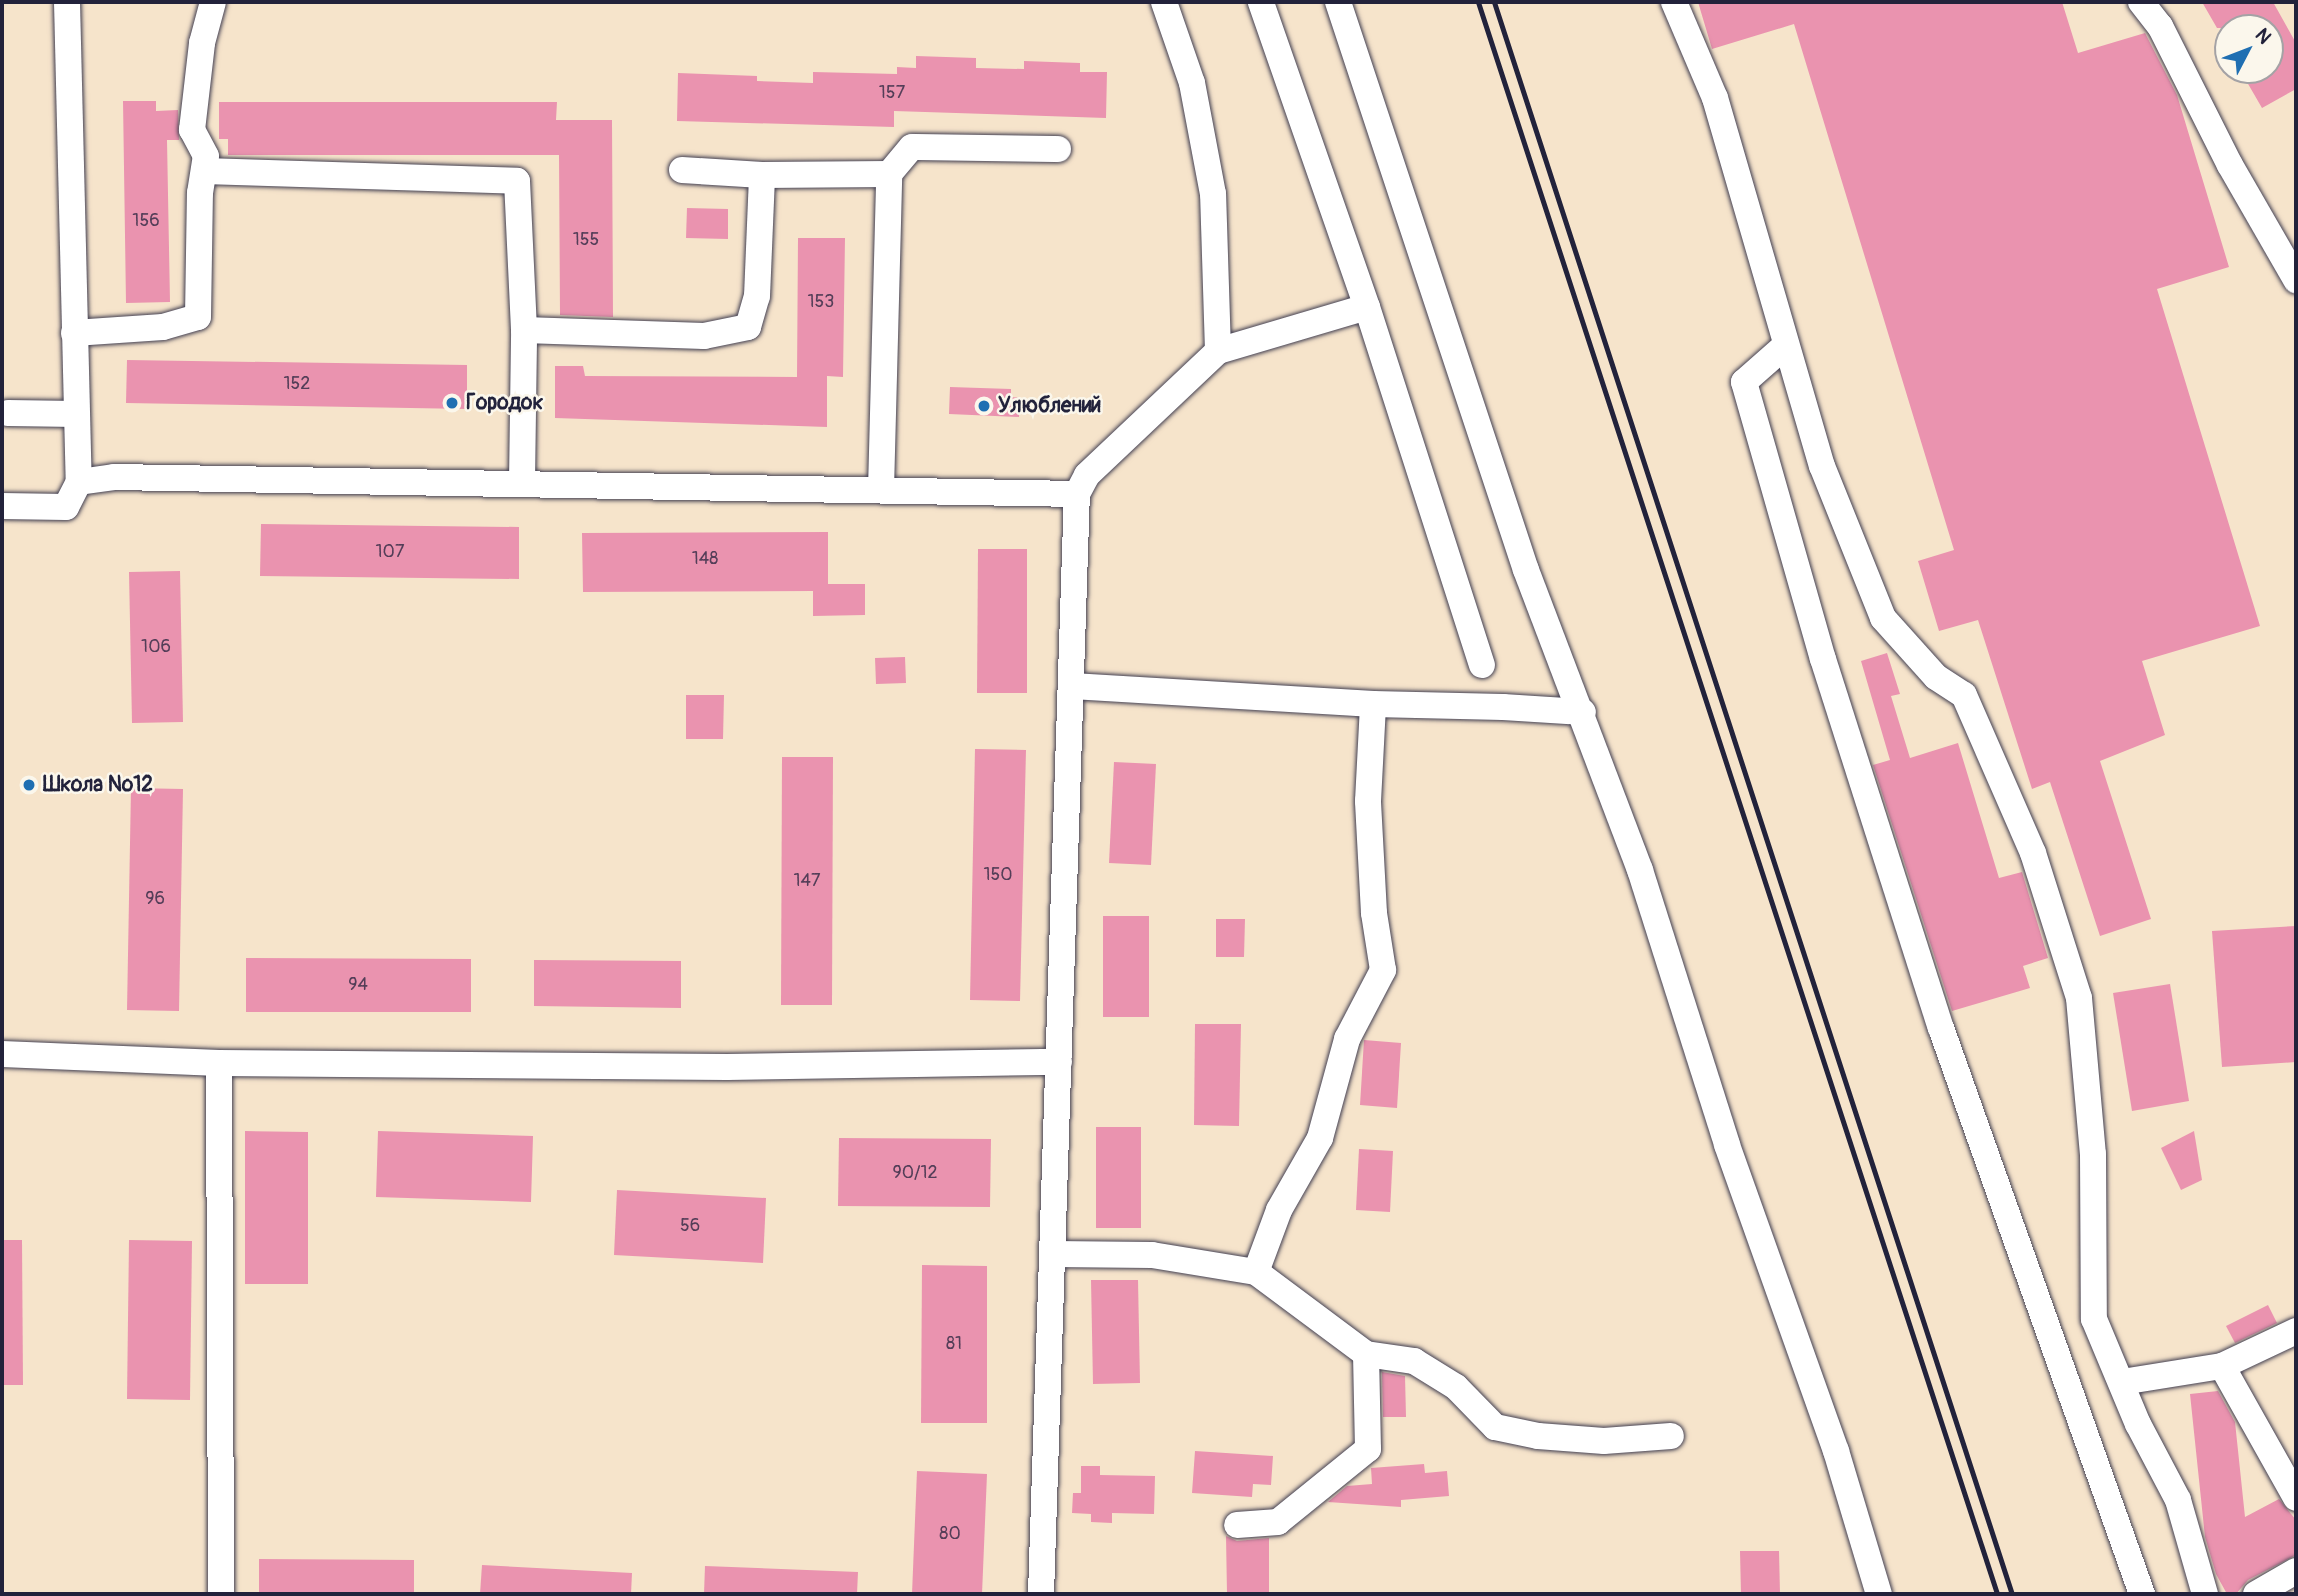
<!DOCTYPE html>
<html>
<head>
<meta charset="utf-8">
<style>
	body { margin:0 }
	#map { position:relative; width:2298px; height:1596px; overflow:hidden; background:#f6e4cb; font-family:Pangolin,sans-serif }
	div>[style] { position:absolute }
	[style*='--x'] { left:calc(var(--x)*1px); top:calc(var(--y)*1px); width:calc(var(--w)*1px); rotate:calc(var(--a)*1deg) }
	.building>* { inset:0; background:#ea93af }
	.roads { filter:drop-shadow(0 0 2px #423f51) drop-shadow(0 0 2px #423f51) }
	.minor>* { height:26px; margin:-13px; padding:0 13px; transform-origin:13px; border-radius:13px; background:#fff }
	.rail>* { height:5px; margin:-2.5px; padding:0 2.5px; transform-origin:2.5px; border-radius:2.5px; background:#22223b }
	.dots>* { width:19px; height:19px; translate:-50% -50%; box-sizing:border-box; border:4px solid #fbf7ec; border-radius:50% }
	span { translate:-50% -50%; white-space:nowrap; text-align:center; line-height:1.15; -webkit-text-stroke:5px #fbf7ec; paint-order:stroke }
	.number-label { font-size:18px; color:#543e58 }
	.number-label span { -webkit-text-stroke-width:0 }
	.poi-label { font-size:21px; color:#22223b; font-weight:700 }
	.left { translate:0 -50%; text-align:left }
	.frame { position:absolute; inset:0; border:4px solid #22223b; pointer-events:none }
	.north { position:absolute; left:2214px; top:14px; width:70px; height:70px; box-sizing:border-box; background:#fbf7ec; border:2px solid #a4a2a5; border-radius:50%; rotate:48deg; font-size:19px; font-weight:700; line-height:28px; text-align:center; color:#22223b }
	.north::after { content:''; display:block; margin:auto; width:24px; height:32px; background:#1f6fb2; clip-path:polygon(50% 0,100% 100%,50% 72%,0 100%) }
</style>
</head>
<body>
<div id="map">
	<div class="building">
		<div style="clip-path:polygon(1698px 2px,2062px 2px,2078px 53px,2145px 33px,2177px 95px,2229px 267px,2157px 289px,2260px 626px,2142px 661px,2165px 735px,2100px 761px,2151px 919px,2100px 936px,2050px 782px,2032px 789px,1978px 620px,1939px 631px,1918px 561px,1954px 550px,1794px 24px,1712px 49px)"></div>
		<div style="clip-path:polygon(2202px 2px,2273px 2px,2296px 43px,2296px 89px,2262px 108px,2240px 70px,2270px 70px,2270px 28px,2217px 28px)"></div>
		<div style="clip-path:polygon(916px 56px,976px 58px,976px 68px,1024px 69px,1024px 61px,1080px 63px,1080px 72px,1107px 72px,1106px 118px,894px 111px,894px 127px,677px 121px,678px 73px,757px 76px,757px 81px,813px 83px,813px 72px,897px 74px,897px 67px,916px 68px)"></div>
		<div style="clip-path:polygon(123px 101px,156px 101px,156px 111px,178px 110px,179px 140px,167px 140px,170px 302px,126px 303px)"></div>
		<div style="clip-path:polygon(219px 102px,557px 102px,556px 120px,612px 120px,613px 317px,560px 315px,559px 155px,228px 155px,228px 139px,219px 139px)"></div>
		<div style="clip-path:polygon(687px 208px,728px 209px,728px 239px,686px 238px)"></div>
		<div style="clip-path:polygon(798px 238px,845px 238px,843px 377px,827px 376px,827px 427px,555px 418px,555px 366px,583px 366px,585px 376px,797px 377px)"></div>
		<div style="clip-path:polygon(127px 360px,467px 365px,467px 409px,126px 403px)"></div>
		<div style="clip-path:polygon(950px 387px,1011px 389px,1011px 397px,1020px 398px,1019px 417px,949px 414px)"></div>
		<div style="clip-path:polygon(261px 524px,519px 527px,519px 579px,260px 576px)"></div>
		<div style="clip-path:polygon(828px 532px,828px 584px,865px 584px,865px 615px,813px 616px,813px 591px,583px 592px,582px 533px)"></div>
		<div style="clip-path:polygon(978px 549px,1027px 549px,1027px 693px,977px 693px)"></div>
		<div style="clip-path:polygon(180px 571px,183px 722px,132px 723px,129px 572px)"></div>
		<div style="clip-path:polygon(1887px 653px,1900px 694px,1891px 696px,1910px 758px,1958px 743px,1999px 878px,2022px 872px,2048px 958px,2023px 966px,2030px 988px,1952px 1011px,1873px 765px,1890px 760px,1861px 661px)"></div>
		<div style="clip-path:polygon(905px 657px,906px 683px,876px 684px,875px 658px)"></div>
		<div style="clip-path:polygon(686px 695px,724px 695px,723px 739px,686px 739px)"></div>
		<div style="clip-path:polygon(975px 749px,1026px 750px,1020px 1001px,970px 1000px)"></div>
		<div style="clip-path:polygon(782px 757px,833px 757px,832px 1005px,781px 1005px)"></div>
		<div style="clip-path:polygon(1114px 762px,1156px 764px,1151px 865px,1109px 863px)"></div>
		<div style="clip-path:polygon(131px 788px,183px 789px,179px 1011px,127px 1010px)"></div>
		<div style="clip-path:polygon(1103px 916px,1149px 916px,1149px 1017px,1103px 1017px)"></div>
		<div style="clip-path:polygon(1216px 919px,1245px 919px,1244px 957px,1216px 957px)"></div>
		<div style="clip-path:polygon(2296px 926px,2296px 1062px,2222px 1067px,2212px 931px)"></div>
		<div style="clip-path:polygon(246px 958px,471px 959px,471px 1012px,246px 1012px)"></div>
		<div style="clip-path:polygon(534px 960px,681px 961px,681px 1008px,534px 1006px)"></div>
		<div style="clip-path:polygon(2170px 984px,2189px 1101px,2132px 1111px,2113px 993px)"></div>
		<div style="clip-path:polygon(1195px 1024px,1241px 1024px,1239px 1126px,1194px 1125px)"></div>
		<div style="clip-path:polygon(1364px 1040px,1401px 1043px,1397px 1108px,1360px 1105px)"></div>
		<div style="clip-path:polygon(1096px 1127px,1141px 1127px,1141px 1228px,1096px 1228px)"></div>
		<div style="clip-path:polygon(245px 1131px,308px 1132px,308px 1284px,245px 1284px)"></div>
		<div style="clip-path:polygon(378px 1131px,533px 1136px,531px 1202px,376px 1197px)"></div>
		<div style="clip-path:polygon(2194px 1131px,2202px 1180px,2181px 1190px,2161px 1148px)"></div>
		<div style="clip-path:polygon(839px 1138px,991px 1139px,990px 1207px,838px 1206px)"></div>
		<div style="clip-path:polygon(1359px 1149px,1393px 1151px,1390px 1212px,1356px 1210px)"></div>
		<div style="clip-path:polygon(617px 1190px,766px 1198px,763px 1263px,614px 1255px)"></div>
		<div style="clip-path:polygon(2px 1240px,22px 1240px,23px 1385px,2px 1385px)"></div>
		<div style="clip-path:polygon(129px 1240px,192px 1241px,190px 1400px,127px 1399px)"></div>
		<div style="clip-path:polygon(922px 1265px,987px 1266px,987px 1423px,921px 1423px)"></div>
		<div style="clip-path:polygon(1091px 1280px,1138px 1280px,1140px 1383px,1093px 1384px)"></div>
		<div style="clip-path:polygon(2268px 1305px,2277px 1323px,2235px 1343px,2226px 1326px)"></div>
		<div style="clip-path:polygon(1382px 1372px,1405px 1376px,1406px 1417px,1383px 1417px)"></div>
		<div style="clip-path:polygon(2218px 1391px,2235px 1422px,2245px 1517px,2279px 1499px,2296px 1520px,2296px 1555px,2248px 1580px,2236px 1594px,2227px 1594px,2216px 1574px,2205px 1537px,2190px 1394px)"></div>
		<div style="clip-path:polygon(1195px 1451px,1273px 1456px,1271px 1485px,1253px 1484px,1252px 1497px,1192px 1493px)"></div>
		<div style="clip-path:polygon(1424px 1464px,1425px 1473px,1447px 1471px,1449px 1496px,1401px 1500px,1401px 1507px,1328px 1502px,1347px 1486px,1372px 1484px,1371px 1468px)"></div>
		<div style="clip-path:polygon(1081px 1466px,1100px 1466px,1100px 1475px,1155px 1476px,1154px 1514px,1112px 1513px,1112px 1523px,1091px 1522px,1091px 1514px,1072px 1513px,1073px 1493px,1081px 1493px)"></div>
		<div style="clip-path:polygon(917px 1471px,987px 1474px,982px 1594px,912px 1594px)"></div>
		<div style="clip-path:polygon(1226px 1536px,1237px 1541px,1269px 1538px,1269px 1594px,1227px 1594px)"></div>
		<div style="clip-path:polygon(1740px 1551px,1779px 1551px,1780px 1594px,1741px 1594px)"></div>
		<div style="clip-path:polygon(259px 1559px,414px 1560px,414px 1594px,259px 1594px)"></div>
		<div style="clip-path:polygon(482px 1565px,632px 1573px,631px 1594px,480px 1594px)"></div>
		<div style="clip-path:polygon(705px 1566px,858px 1572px,857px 1594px,704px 1594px)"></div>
	</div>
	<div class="roads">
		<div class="minor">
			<div style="--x:67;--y:2;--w:480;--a:88.6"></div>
			<div style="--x:1338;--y:2;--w:598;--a:71.69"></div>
			<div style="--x:1526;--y:570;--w:321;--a:69.2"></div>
			<div style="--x:1640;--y:870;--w:288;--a:72.4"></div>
			<div style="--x:1727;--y:1145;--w:325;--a:70.4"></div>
			<div style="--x:1836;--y:1451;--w:149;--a:73.3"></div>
			<div style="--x:1674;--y:2;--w:104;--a:66.9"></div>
			<div style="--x:1715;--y:98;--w:383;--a:73.8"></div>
			<div style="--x:1822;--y:466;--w:164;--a:68.1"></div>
			<div style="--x:1883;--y:618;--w:79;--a:48.1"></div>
			<div style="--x:1936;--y:677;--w:33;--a:33"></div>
			<div style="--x:1964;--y:695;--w:172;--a:66.4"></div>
			<div style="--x:2033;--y:853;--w:152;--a:72.4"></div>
			<div style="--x:2079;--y:998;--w:157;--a:84.9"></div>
			<div style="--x:2093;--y:1154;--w:165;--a:89.7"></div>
			<div style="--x:2094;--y:1319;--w:114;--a:67.3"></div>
			<div style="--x:2138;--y:1424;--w:86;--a:62.2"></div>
			<div style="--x:2178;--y:1500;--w:98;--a:74"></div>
			<div style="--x:2141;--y:2;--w:31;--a:52"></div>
			<div style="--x:2160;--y:26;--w:156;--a:63.3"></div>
			<div style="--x:2230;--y:165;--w:133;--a:60.1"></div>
			<div style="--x:682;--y:170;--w:80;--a:3.6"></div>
			<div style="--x:762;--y:175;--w:127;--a:-0.5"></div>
			<div style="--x:204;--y:171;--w:313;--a:1.8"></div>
			<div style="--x:517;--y:181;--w:149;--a:87.3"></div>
			<div style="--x:1367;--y:307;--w:376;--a:72.2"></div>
			<div style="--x:74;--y:333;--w:89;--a:-3.9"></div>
			<div style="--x:163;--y:327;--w:36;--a:-16"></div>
			<div style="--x:198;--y:317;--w:124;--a:-89.1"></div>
			<div style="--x:200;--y:193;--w:37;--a:-81"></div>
			<div style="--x:206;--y:156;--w:30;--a:-118"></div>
			<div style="--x:192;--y:130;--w:88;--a:-83.4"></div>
			<div style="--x:202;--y:43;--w:42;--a:-75"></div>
			<div style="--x:1786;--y:345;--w:56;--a:138.6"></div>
			<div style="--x:1744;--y:382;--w:288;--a:74.1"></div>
			<div style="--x:1823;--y:659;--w:387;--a:72.3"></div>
			<div style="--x:1941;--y:1028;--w:601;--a:70.45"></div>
			<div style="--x:1218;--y:351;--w:155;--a:-16.5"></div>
			<div style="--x:1367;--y:307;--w:323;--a:-109.2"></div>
			<div style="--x:8;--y:413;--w:69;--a:0.8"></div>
			<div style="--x:522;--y:482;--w:152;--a:-89.2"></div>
			<div style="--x:524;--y:330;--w:180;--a:1.9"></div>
			<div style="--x:704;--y:336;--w:45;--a:-11.6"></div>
			<div style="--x:748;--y:327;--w:32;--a:-74"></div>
			<div style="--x:757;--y:296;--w:121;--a:-87.6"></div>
			<div style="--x:881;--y:490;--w:316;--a:-88.5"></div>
			<div style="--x:889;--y:174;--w:35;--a:-50"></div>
			<div style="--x:912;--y:147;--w:146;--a:0.8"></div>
			<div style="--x:2;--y:506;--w:64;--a:0.9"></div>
			<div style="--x:66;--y:507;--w:28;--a:-63"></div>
			<div style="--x:79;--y:482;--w:35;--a:-8"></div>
			<div style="--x:114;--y:477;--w:963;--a:1.01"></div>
			<div style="--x:1072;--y:686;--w:302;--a:3.4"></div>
			<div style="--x:1373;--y:704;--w:130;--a:1.3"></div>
			<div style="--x:1503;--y:707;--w:80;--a:3.6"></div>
			<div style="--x:2;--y:1054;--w:217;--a:2.4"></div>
			<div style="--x:219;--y:1063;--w:508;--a:0.45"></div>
			<div style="--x:727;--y:1067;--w:332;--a:-0.9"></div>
			<div style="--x:219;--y:1063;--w:531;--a:89.78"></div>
			<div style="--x:1053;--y:1254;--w:99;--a:0.6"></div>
			<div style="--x:1152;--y:1255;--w:105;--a:9.3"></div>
			<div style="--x:1256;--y:1272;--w:137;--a:36.7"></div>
			<div style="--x:1366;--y:1354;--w:95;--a:88.8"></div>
			<div style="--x:1368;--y:1449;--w:116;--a:141"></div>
			<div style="--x:1278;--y:1522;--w:41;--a:175.8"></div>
			<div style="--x:1256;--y:1272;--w:66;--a:-69.6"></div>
			<div style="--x:1279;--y:1210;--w:83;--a:-60.3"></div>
			<div style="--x:1320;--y:1138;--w:103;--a:-74.7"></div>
			<div style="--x:1347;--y:1039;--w:78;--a:-62.4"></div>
			<div style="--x:1383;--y:970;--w:58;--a:-99"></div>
			<div style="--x:1374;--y:913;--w:112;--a:-93.1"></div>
			<div style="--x:1368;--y:801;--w:97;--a:-87"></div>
			<div style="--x:1366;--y:1354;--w:49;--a:8.3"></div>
			<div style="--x:1414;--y:1361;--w:49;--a:31.8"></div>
			<div style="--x:1456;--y:1387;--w:56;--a:45.7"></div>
			<div style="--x:1495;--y:1427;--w:44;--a:11.8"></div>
			<div style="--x:1538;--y:1436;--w:66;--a:4.3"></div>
			<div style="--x:1604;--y:1441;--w:67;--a:-4.3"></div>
			<div style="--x:2222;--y:1366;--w:151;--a:60.7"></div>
			<div style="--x:2122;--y:1382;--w:101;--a:-9.1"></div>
			<div style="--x:2222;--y:1366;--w:82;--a:-25.3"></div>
			<div style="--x:1041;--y:1594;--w:1101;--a:-88.13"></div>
			<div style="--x:1077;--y:494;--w:21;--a:-62"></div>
			<div style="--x:1087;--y:475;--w:180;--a:-43.4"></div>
			<div style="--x:1218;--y:351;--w:157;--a:-91.8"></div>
			<div style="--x:1213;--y:194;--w:113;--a:-100.7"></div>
			<div style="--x:1192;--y:83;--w:86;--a:-109.1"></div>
			<div style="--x:2256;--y:1594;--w:46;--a:-29.9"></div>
		</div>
	</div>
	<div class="rail">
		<div style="--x:1478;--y:2;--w:1674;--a:71.94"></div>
		<div style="--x:1494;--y:2;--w:1674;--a:71.98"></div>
	</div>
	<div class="dots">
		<div style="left:452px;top:403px;background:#1f6fb2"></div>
		<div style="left:984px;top:406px;background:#1f6fb2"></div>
		<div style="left:29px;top:785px;background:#1f6fb2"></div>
	</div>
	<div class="number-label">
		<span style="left:892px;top:93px">157</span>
		<span style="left:146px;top:221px">156</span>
		<span style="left:586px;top:240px">155</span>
		<span style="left:821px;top:302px">153</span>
		<span style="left:297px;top:384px">152</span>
		<span style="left:390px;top:552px">107</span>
		<span style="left:705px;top:559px">148</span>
		<span style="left:156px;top:647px">106</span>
		<span style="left:998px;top:875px">150</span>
		<span style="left:807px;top:881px">147</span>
		<span style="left:155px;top:899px">96</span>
		<span style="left:358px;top:985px">94</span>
		<span style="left:915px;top:1173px">90/12</span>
		<span style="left:690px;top:1226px">56</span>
		<span style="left:954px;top:1344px">81</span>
		<span style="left:950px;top:1534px">80</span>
	</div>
	<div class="poi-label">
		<span class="left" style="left:466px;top:403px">Городок</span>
		<span class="left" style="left:998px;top:406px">Улюблений</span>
		<span class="left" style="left:43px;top:785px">Школа №12</span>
	</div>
	<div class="frame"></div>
	<div class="north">N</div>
</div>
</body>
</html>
